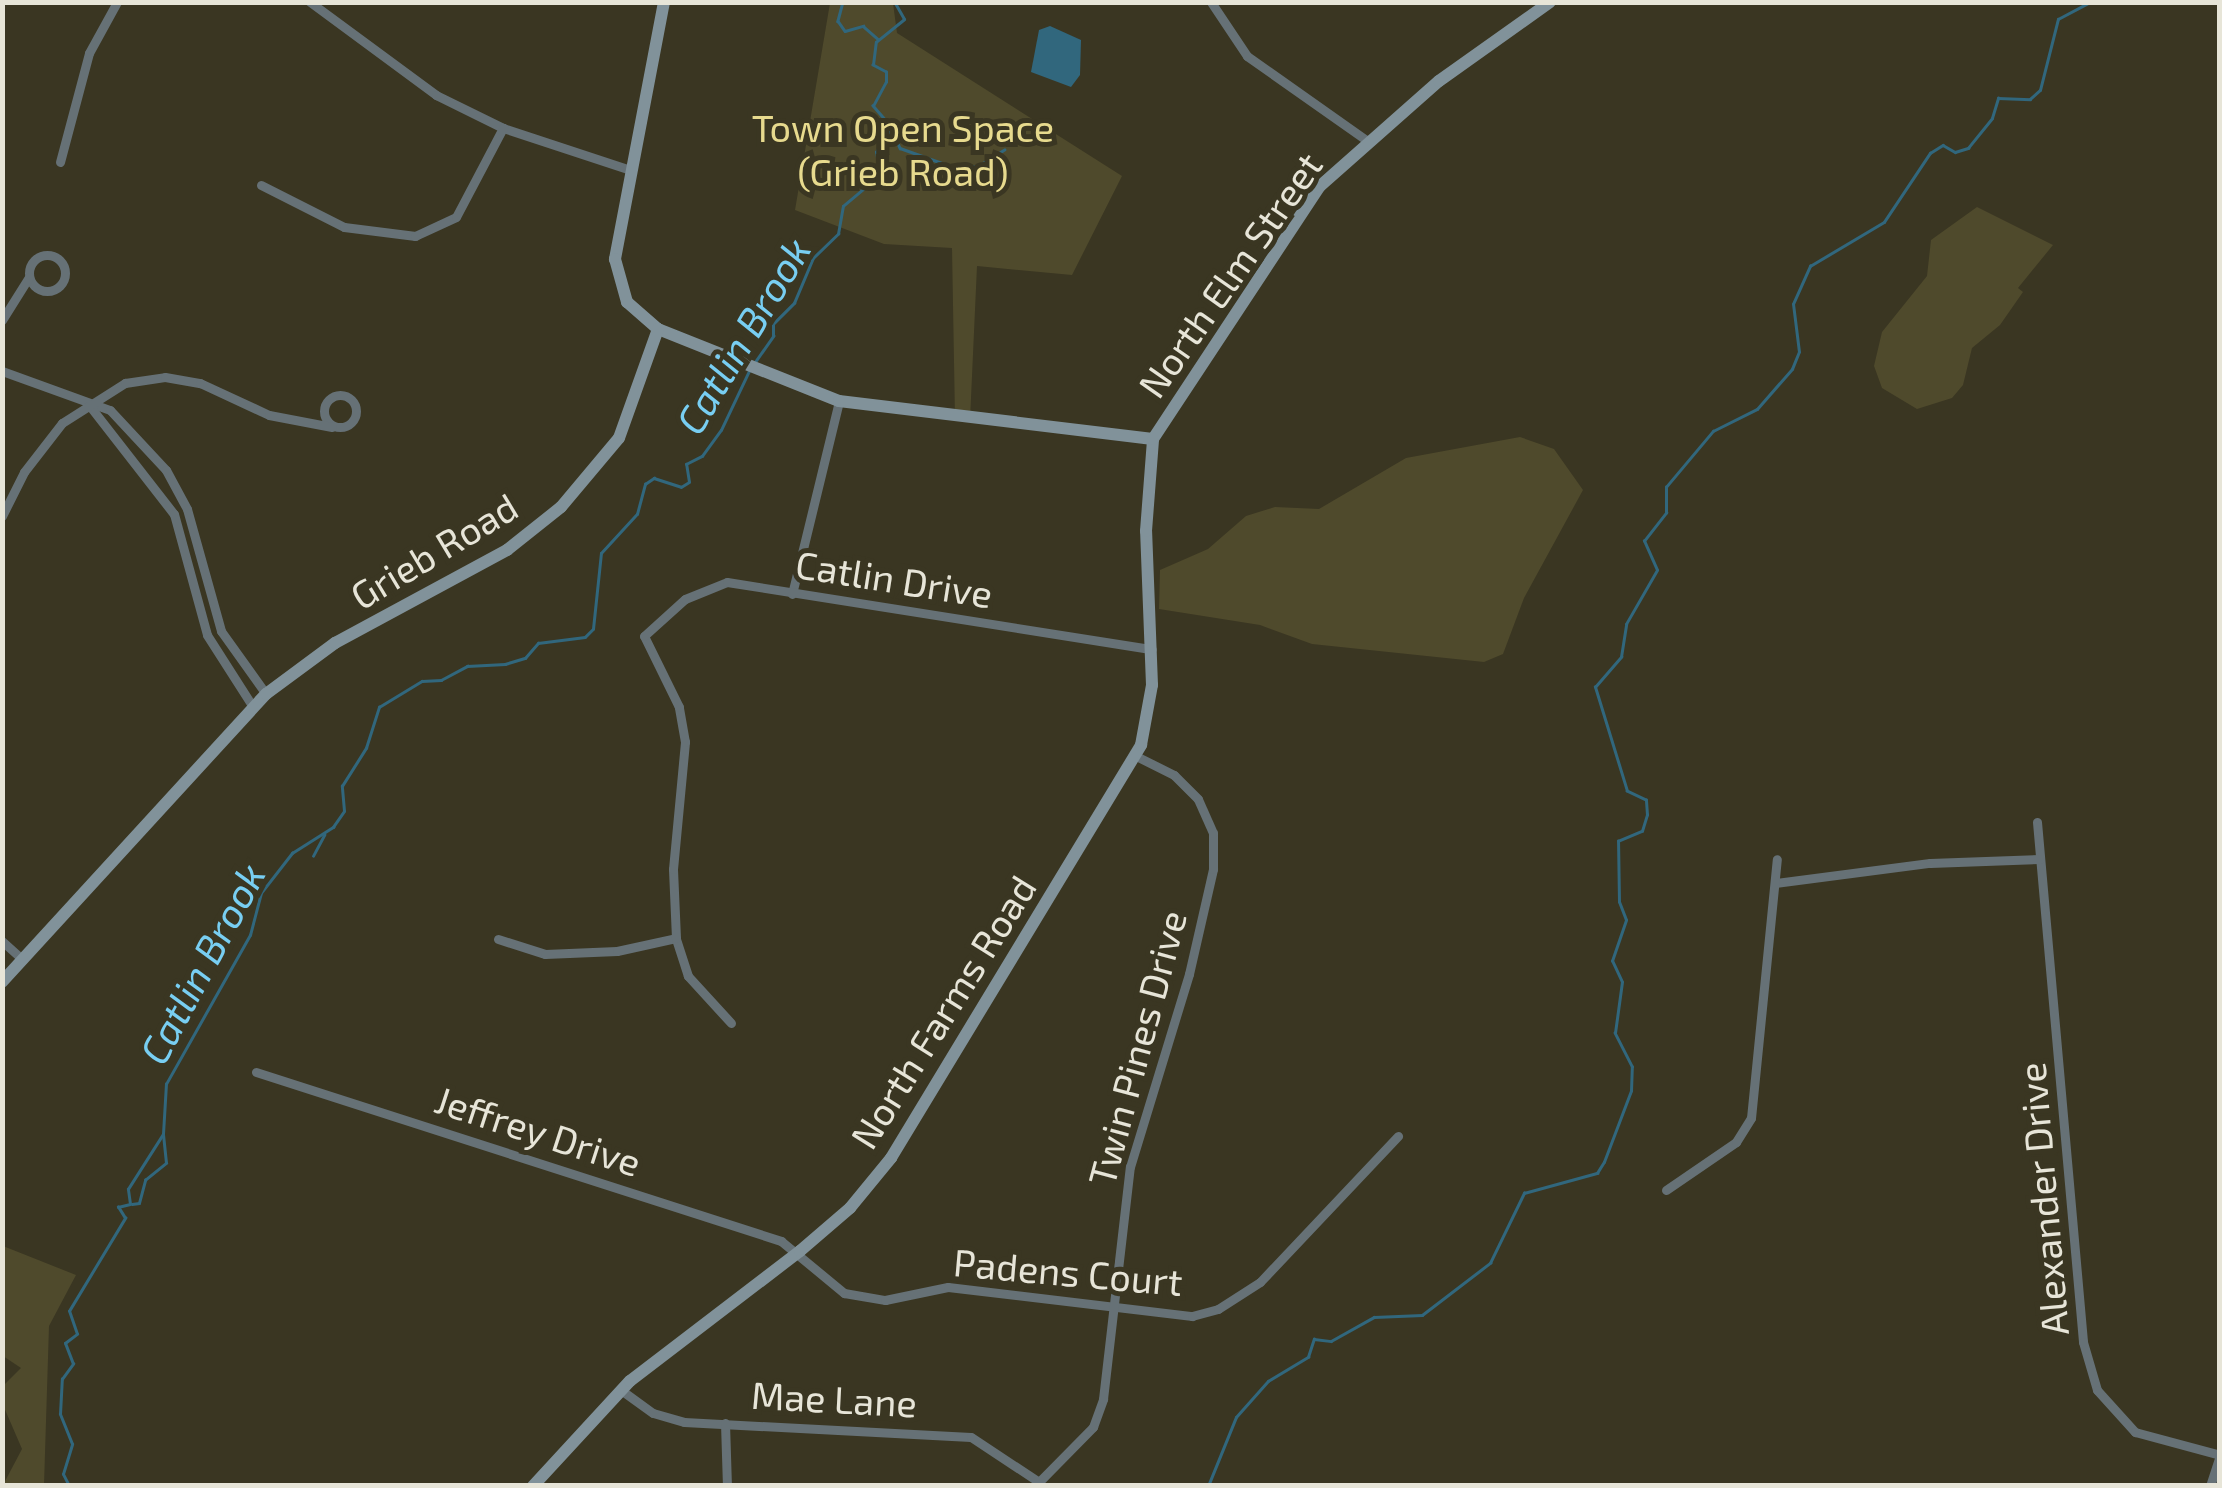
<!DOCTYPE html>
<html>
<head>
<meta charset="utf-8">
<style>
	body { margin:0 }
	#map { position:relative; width:2222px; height:1488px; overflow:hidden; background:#3a3622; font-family:"Exo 2",sans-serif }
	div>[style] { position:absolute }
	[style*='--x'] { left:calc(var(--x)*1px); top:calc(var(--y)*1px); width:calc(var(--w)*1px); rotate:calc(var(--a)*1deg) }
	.green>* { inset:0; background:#4f4a2c }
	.water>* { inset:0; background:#31677d }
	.stream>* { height:2.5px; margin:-1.25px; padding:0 1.25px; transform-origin:1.25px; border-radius:1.25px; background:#31677d }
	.street>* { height:9px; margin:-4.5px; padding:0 4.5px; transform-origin:4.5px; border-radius:4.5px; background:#667176 }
	.street>.ring { margin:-4.5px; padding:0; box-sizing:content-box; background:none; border:9px solid #667176; border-radius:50% }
	.secondary>* { height:12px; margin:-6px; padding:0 6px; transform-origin:6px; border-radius:6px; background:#81929a }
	span { translate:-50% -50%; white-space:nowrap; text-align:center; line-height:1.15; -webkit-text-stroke:10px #3a3622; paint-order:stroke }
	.park-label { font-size:38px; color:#e7da8e }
	.street-label { font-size:38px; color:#e7e5d8 }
	.water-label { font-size:40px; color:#78cef2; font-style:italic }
	.frame { position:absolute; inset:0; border:5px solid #e7e5d8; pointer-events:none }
</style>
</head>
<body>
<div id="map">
	<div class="green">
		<div style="clip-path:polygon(830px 3px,893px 3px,897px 33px,1122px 176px,1072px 275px,977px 266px,970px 420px,955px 418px,952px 248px,884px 244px,795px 210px)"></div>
		<div style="clip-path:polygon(1977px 207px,2053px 245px,2018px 288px,2023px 292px,2000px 325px,1972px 348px,1963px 385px,1952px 398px,1917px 409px,1882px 388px,1874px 366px,1882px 332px,1927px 276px,1931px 240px)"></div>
		<div style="clip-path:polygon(1520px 437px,1554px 449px,1583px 490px,1524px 598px,1503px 654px,1484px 662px,1312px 644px,1260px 625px,1159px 609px,1160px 570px,1208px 549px,1246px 516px,1275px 507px,1319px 509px,1406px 458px)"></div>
		<div style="clip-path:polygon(3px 1246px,76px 1275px,49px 1326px,44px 1485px,3px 1485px,22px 1449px,3px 1405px,3px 1386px,21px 1368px,3px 1356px)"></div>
	</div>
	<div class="water">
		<div style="clip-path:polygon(1050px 26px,1081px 40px,1080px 75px,1071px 87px,1031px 72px,1039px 30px)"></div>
	</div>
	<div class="stream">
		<div style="--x:843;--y:2;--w:20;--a:105"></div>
		<div style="--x:838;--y:21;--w:12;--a:55"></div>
		<div style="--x:845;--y:31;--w:19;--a:-16"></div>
		<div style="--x:863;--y:26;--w:20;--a:41"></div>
		<div style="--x:892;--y:130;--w:20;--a:66"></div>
		<div style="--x:900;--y:148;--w:56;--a:19.7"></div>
		<div style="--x:953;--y:167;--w:25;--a:-2"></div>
		<div style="--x:978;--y:166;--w:31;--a:-32"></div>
		<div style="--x:755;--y:362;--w:32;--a:-55"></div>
		<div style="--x:773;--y:336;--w:12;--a:-90"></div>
		<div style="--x:773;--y:324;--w:30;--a:-45"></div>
		<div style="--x:794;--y:303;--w:49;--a:-67.1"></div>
		<div style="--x:813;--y:258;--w:35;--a:-44"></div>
		<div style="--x:838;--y:234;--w:28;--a:-80"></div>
		<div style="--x:843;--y:206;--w:31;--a:-40"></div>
		<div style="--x:867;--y:186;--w:25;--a:-63"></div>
		<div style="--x:878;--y:164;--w:12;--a:-99"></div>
		<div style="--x:876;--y:152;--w:29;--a:-59"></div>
		<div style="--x:891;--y:127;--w:28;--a:-131"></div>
		<div style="--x:873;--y:106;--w:27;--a:-62"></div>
		<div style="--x:886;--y:82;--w:10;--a:-90"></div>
		<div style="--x:886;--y:72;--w:15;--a:-152"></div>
		<div style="--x:873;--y:65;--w:23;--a:-83"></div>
		<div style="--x:876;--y:42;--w:36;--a:-39"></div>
		<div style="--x:904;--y:19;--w:20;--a:-120"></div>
		<div style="--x:313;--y:856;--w:24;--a:-62"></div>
		<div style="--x:132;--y:1204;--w:7;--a:-8"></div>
		<div style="--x:139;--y:1203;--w:24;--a:-75"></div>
		<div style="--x:145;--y:1180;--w:27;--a:-39"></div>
		<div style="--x:166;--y:1163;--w:29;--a:-96"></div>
		<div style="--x:69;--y:1486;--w:13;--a:-117"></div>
		<div style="--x:63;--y:1474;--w:31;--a:-73"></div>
		<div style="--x:72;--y:1444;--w:32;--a:-112"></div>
		<div style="--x:60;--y:1414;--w:35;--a:-87"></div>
		<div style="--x:62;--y:1379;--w:19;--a:-54"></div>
		<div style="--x:73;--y:1364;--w:22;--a:-111"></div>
		<div style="--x:65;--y:1343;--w:15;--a:-37"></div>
		<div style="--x:77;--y:1334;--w:24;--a:-109"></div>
		<div style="--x:69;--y:1311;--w:109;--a:-58.9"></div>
		<div style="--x:125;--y:1218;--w:13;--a:-122"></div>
		<div style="--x:118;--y:1207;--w:12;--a:-14"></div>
		<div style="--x:130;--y:1204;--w:15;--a:-98"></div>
		<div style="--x:128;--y:1189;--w:65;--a:-57.5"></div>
		<div style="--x:163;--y:1134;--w:50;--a:-86.6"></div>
		<div style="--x:166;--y:1084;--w:171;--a:-60.6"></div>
		<div style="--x:250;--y:935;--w:43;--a:-75.3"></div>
		<div style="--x:261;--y:893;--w:51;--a:-52.2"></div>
		<div style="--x:292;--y:853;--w:49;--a:-32.4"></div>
		<div style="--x:333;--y:827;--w:19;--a:-55"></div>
		<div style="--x:344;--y:811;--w:25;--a:-95"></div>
		<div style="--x:342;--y:786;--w:45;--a:-57.7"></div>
		<div style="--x:366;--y:748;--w:43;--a:-72.4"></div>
		<div style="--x:379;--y:707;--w:50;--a:-31.2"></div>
		<div style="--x:422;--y:681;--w:19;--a:-3"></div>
		<div style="--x:441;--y:680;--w:30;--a:-28"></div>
		<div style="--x:467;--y:666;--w:38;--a:-3"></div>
		<div style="--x:505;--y:664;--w:21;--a:-17"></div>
		<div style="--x:525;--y:658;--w:20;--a:-49"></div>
		<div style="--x:538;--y:643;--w:47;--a:-7.3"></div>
		<div style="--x:585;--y:637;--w:11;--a:-45"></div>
		<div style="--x:593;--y:629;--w:76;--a:-84"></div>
		<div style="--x:601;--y:553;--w:53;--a:-47.3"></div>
		<div style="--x:637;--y:514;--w:31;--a:-75"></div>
		<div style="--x:645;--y:484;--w:11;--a:-34"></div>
		<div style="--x:654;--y:478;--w:28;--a:18"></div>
		<div style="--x:681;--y:487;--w:9;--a:-32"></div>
		<div style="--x:689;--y:482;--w:18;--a:-99"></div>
		<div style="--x:686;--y:464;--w:18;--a:-27"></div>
		<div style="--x:702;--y:456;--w:32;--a:-54"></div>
		<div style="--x:721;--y:430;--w:68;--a:-64.6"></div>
		<div style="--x:1208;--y:1486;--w:74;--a:-67.9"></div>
		<div style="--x:1236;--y:1417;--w:48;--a:-48.4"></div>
		<div style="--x:1268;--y:1381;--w:47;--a:-31"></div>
		<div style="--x:1308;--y:1357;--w:19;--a:-72"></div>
		<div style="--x:1314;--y:1339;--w:17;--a:7"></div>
		<div style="--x:1331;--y:1341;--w:49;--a:-29.2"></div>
		<div style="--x:1374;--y:1317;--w:48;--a:-2.4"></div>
		<div style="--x:1422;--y:1315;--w:86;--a:-37.4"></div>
		<div style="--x:1490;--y:1263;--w:78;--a:-64.1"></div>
		<div style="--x:1524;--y:1193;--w:76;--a:-15.3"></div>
		<div style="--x:1597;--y:1173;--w:13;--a:-58"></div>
		<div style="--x:1604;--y:1162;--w:76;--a:-69.2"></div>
		<div style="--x:1631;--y:1091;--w:24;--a:-88"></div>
		<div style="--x:1632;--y:1067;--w:38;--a:-117"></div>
		<div style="--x:1615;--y:1033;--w:51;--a:-82.2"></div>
		<div style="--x:1622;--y:982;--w:23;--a:-115"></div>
		<div style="--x:1612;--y:961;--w:43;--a:-71.1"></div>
		<div style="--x:1626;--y:920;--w:19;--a:-111"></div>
		<div style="--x:1619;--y:902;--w:61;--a:-90.9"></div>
		<div style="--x:1618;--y:841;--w:26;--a:-23"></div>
		<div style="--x:1642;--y:831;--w:17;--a:-73"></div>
		<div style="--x:1647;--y:815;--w:15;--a:-94"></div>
		<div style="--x:1646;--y:800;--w:21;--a:-155"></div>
		<div style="--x:1627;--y:791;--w:109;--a:-107.1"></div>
		<div style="--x:1595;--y:687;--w:40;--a:-49"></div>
		<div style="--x:1621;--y:657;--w:33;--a:-81"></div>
		<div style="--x:1626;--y:624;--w:62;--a:-60.1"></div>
		<div style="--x:1657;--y:570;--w:32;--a:-114"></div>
		<div style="--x:1644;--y:541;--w:36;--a:-52"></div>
		<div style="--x:1666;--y:513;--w:26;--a:-90"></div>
		<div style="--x:1666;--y:487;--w:73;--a:-50"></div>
		<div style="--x:1713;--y:431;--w:49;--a:-26.6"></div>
		<div style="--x:1757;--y:409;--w:53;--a:-48.8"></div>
		<div style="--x:1792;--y:369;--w:18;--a:-68"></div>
		<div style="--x:1799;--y:352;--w:48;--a:-97.1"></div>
		<div style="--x:1793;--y:304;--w:42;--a:-65.9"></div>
		<div style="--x:1810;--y:266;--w:86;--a:-30.7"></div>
		<div style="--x:1884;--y:222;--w:83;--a:-56.3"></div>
		<div style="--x:1930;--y:153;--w:15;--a:-32"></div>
		<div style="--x:1943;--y:145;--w:14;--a:30"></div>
		<div style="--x:1955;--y:152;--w:14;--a:-17"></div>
		<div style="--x:1968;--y:148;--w:38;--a:-51"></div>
		<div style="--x:1992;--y:118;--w:21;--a:-73"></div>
		<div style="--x:1998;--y:98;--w:32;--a:2"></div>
		<div style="--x:2030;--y:99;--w:13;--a:-42"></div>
		<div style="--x:2040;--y:90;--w:73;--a:-75.8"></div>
		<div style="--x:2058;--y:19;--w:36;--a:-28"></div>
	</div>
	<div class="street">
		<div style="--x:310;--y:2;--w:157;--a:36.4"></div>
		<div style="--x:436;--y:95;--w:75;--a:26.2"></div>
		<div style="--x:503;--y:128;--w:135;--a:18.2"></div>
		<div style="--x:1211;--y:2;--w:65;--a:56.3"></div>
		<div style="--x:1247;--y:56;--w:146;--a:35.2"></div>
		<div style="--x:60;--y:162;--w:113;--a:-75.1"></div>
		<div style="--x:89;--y:53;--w:58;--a:-61.2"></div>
		<div style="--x:261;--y:185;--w:93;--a:26.8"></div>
		<div style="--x:344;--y:227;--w:72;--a:7.2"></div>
		<div style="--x:415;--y:236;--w:45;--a:-24.9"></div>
		<div style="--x:456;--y:217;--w:101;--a:-62.2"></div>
		<div class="ring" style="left:29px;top:255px;width:27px;height:27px"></div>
		<div style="--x:2;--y:320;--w:51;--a:-57.9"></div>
		<div style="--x:2;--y:371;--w:115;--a:19.9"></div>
		<div style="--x:110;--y:410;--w:82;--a:47"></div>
		<div style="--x:166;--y:470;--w:44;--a:61.7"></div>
		<div style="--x:187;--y:509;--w:127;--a:74.4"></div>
		<div style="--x:221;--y:631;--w:77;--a:54.5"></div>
		<div class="ring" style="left:324px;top:395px;width:23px;height:23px"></div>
		<div style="--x:89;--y:405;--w:138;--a:52.1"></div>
		<div style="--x:174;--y:514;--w:125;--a:74.7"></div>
		<div style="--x:207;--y:635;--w:85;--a:57.4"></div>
		<div style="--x:2;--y:516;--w:49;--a:-63.4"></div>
		<div style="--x:24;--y:472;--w:62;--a:-52.2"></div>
		<div style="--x:62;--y:423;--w:75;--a:-32.4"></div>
		<div style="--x:125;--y:383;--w:40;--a:-8.5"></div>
		<div style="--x:165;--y:377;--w:36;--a:10"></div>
		<div style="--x:200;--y:383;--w:76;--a:24.9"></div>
		<div style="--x:269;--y:415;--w:64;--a:10.8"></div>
		<div style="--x:792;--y:594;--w:199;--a:-76.3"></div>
		<div style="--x:2037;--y:822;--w:522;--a:84.94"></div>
		<div style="--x:2083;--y:1342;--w:50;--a:73.7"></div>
		<div style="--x:2097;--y:1390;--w:57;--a:47.9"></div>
		<div style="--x:2135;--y:1432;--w:88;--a:15.1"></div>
		<div style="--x:1775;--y:883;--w:156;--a:-7.4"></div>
		<div style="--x:1930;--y:863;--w:110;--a:-2.1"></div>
		<div style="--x:498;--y:939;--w:49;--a:17.7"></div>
		<div style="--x:545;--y:954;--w:72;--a:-2.4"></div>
		<div style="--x:617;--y:951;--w:60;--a:-12.4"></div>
		<div style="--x:2;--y:941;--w:28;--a:42"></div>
		<div style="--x:731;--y:1023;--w:64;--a:-132.5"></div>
		<div style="--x:688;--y:976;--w:40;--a:-108"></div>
		<div style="--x:676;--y:938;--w:69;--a:-92.5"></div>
		<div style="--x:673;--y:869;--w:128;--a:-84.6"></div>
		<div style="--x:685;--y:742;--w:36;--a:-100"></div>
		<div style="--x:679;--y:707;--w:79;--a:-116.2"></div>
		<div style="--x:644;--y:636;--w:55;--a:-42.1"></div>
		<div style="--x:685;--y:599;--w:45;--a:-22"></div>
		<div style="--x:727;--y:582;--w:430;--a:9"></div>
		<div style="--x:256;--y:1072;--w:552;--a:17.84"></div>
		<div style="--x:781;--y:1241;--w:82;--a:39.5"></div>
		<div style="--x:844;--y:1293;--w:42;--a:9.7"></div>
		<div style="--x:885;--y:1300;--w:64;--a:-11.7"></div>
		<div style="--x:948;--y:1287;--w:246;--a:6.8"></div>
		<div style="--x:1192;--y:1316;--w:27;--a:-15"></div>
		<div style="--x:1218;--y:1309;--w:50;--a:-32.7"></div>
		<div style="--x:1260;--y:1282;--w:201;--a:-46.6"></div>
		<div style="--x:1666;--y:1190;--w:85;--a:-34.4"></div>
		<div style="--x:1736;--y:1142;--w:28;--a:-58"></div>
		<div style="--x:1751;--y:1118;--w:260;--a:-84.3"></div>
		<div style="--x:621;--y:1390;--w:39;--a:36"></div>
		<div style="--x:653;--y:1413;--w:32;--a:16"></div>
		<div style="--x:684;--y:1422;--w:287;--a:3"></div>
		<div style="--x:971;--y:1437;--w:82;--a:33.5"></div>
		<div style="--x:725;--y:1423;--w:63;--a:88.2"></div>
		<div style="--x:1035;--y:1486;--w:83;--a:-45.5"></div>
		<div style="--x:1093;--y:1427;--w:30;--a:-70"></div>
		<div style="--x:1103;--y:1399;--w:234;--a:-83.4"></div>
		<div style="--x:1130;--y:1167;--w:202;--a:-73"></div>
		<div style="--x:1189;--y:974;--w:108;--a:-77.1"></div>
		<div style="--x:1213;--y:869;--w:36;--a:-90"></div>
		<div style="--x:1213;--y:833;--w:37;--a:-114"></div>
		<div style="--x:1198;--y:799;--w:34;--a:-135"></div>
		<div style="--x:1174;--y:775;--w:42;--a:-153.4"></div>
		<div style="--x:2210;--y:1486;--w:32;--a:-72"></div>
	</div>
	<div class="secondary">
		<div style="--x:664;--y:2;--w:262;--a:100.8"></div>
		<div style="--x:615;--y:259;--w:45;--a:74.4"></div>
		<div style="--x:627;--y:302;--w:41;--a:41.1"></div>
		<div style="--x:658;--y:329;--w:195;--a:21.7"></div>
		<div style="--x:839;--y:401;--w:316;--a:6.9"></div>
		<div style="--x:2;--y:982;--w:391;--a:-47.5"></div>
		<div style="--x:266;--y:694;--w:86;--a:-36.5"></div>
		<div style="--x:335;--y:643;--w:196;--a:-28.4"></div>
		<div style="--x:507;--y:550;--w:69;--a:-38.5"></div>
		<div style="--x:561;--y:507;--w:90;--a:-50"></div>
		<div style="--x:619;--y:438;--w:116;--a:-70.3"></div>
		<div style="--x:533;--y:1486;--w:143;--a:-47.3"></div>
		<div style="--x:630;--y:1381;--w:214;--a:-37.4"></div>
		<div style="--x:800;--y:1251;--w:66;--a:-40.7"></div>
		<div style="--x:850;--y:1208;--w:65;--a:-50.6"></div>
		<div style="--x:891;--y:1158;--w:483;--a:-58.8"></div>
		<div style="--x:1141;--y:745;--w:61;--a:-79.6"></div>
		<div style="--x:1152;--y:685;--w:154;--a:-92.2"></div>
		<div style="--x:1146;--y:531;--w:92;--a:-85.6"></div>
		<div style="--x:1153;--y:439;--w:302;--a:-56.6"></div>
		<div style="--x:1319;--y:187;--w:160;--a:-41.5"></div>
		<div style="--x:1439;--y:81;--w:136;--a:-35.4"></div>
	</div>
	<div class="park-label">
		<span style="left:903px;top:150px">Town Open Space<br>(Grieb Road)</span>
	</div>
	<div class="street-label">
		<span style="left:1230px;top:275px;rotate:-55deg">North Elm Street</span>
		<span style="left:434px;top:551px;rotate:-31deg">Grieb Road</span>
		<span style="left:894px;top:579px;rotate:9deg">Catlin Drive</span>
		<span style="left:943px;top:1012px;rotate:-58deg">North Farms Road</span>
		<span style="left:1137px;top:1048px;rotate:-75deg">Twin Pines Drive</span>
		<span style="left:538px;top:1131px;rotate:18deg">Jeffrey Drive</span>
		<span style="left:2043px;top:1199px;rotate:-95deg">Alexander Drive</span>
		<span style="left:1068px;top:1272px;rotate:5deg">Padens Court</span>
		<span style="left:834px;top:1399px;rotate:3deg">Mae Lane</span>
	</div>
	<div class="water-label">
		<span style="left:742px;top:335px;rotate:-59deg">Catlin Brook</span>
		<span style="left:201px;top:963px;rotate:-62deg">Catlin Brook</span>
	</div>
	<div class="frame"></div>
</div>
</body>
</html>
